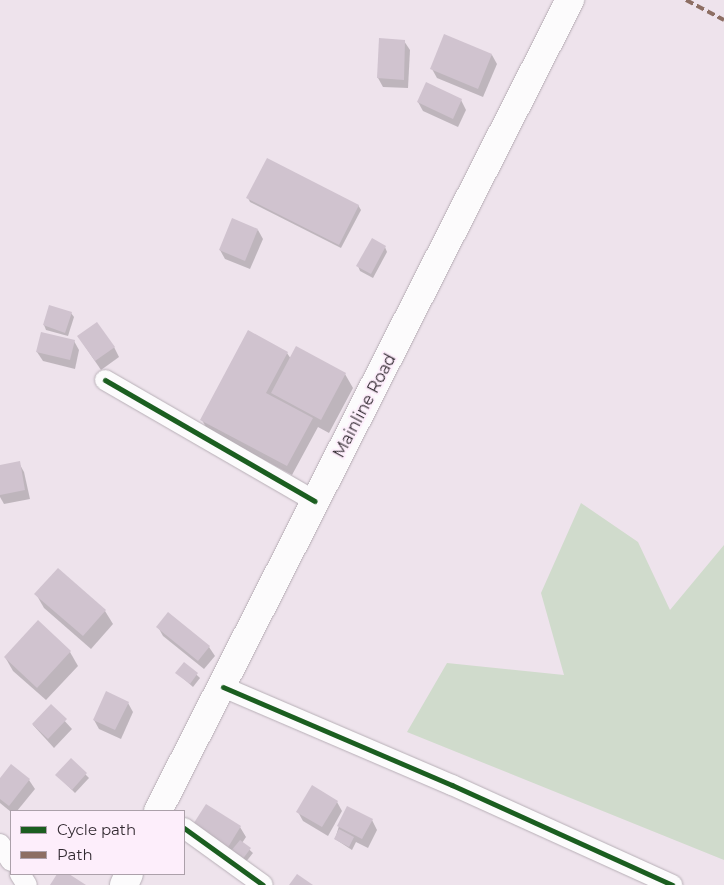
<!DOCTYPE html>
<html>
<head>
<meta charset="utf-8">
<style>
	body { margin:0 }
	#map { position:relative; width:724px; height:885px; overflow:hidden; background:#eee3ec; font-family:Montserrat,sans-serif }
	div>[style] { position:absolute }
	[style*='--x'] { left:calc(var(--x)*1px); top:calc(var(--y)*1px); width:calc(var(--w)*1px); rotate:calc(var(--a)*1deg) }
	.green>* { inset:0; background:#d0dbcc }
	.shadow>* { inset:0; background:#0003 }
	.building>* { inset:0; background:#d0c3cf }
	.roads { filter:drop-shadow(0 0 1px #b7afb6) drop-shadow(0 0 1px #b7afb6) }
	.minor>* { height:20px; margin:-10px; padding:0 10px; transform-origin:10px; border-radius:10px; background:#fcfbfc }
	.primary>* { height:28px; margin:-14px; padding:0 14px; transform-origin:14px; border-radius:14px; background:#fcfbfc }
	.quiet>* { height:4px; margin-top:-2px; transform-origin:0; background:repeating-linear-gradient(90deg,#8d6e63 0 8px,transparent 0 12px) }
	.cycleway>* { height:5px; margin:-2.5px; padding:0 2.5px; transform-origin:2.5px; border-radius:2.5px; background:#1b5e20 }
	span { translate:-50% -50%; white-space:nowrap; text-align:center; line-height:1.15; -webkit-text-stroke:4px #fdeefb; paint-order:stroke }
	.street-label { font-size:16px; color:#322a31 }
	.legend { position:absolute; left:10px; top:810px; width:175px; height:65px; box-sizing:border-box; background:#fdeefb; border:1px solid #aca0aa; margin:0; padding:6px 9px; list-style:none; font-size:15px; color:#322a31 }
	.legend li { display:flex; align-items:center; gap:10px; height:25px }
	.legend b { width:25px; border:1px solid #aca0aa }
</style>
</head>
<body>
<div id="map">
	<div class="green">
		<div style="clip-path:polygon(581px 503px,638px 542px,670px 610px,724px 545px,724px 860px,407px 732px,447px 663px,564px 675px,541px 593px)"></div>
	</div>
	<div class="shadow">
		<div style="clip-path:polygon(404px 41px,410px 50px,408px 88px,383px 87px,378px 78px)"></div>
		<div style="clip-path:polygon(492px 55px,497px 64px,483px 97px,437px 78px,432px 69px)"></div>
		<div style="clip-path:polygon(461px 100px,466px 110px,458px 127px,423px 111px,418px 102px)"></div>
		<div style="clip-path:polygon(248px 198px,358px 205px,361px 210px,341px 248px,250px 202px)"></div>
		<div style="clip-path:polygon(258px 230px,263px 239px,250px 269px,225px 259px,220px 250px)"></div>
		<div style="clip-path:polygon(385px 247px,387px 252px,373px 278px,360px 271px,358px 266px)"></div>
		<div style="clip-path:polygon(71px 313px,74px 317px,68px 336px,46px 330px,44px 325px)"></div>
		<div style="clip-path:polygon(78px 336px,114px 347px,119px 357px,101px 370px)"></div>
		<div style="clip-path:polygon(74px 341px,79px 350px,75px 369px,43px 361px,37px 352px)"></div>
		<div style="clip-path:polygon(287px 353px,291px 359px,345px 374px,353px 388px,329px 433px,318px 427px,292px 475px,207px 429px,202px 420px)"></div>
		<div style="clip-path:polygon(19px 463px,24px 472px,30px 499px,4px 504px,0 497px,0 467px)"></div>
		<div style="clip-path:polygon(36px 594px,105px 611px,113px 624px,91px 649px,44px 608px)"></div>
		<div style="clip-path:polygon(38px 622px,70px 652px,78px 666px,46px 700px,13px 671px,5px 657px)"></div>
		<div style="clip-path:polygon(158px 627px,209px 647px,215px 656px,204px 669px,163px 636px)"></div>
		<div style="clip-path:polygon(184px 663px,200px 678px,193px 687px,177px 673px)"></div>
		<div style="clip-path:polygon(128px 703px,133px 712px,121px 739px,99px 729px,94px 720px)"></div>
		<div style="clip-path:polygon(51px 706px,72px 729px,54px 748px,33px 725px)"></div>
		<div style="clip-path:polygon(71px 760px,89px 778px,75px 793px,57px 775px)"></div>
		<div style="clip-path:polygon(0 780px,29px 780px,35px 789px,17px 811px,11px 812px,0 803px)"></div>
		<div style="clip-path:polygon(337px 802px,342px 811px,328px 836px,303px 821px,298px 812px)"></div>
		<div style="clip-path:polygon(207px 806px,240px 827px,246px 837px,242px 843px,253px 853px,245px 863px,198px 836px)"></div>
		<div style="clip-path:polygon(372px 820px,377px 830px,368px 848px,356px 842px,352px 850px,335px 839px,339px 826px)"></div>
	</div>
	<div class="building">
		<div style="clip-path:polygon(444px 34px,492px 54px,478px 89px,430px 69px)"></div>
		<div style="clip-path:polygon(379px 38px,405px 40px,404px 80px,377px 78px)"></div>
		<div style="clip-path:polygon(426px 82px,462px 99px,453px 119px,417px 102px)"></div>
		<div style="clip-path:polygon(267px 158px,359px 205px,339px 245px,246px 198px)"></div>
		<div style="clip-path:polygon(232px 218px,258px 229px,245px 261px,219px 250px)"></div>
		<div style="clip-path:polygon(372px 238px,386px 246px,371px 274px,356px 266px)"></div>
		<div style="clip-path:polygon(49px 305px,72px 312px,65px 333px,43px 325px)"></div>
		<div style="clip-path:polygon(97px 322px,115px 347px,95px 361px,77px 336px)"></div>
		<div style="clip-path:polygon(248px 330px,288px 352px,266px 393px,313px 418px,287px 466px,200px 420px)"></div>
		<div style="clip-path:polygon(41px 332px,75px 340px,70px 360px,36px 352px)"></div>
		<div style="clip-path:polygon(296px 346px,346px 373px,321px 420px,271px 393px)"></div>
		<div style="clip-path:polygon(20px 461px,25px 490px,0 495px,0 465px)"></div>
		<div style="clip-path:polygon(58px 568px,106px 610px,83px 636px,34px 594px)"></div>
		<div style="clip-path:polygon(168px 612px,210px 646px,198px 661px,156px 627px)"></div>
		<div style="clip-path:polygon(38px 620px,71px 651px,37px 688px,4px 657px)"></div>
		<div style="clip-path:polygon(184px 662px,198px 673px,190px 684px,175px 673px)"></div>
		<div style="clip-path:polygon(106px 691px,129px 702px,115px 730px,93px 720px)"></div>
		<div style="clip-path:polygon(51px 704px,67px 719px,48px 739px,32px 724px)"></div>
		<div style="clip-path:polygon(71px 758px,87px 773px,72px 790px,55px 775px)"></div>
		<div style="clip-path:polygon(11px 764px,30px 779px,9px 806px,0 799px,0 778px)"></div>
		<div style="clip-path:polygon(312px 785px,338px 801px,322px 827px,296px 812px)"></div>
		<div style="clip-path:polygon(206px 804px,241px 826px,227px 849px,192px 826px)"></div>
		<div style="clip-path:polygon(347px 806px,373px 819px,362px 839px,337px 826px)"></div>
		<div style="clip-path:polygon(339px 829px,354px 837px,349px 847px,334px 839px)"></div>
		<div style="clip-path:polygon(240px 840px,251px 848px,242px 860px,231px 851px)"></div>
		<div style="clip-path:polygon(57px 874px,69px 874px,86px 885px,50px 885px)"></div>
		<div style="clip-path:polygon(297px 874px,313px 885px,289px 885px)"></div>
	</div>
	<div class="roads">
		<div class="minor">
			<div style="--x:105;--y:380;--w:242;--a:30"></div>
			<div style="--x:223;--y:687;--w:249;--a:23.2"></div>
			<div style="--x:452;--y:785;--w:242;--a:24.4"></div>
			<div style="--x:184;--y:828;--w:97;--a:35.8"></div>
			<div style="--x:0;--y:844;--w:20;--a:57"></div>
			<div style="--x:20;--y:874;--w:13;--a:58"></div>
		</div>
		<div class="primary">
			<div style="--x:158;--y:811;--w:910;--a:-63.07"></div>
			<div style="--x:124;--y:885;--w:12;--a:-66"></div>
		</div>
	</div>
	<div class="quiet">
		<div style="--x:686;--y:0;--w:43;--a:27.8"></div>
	</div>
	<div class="cycleway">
		<div style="--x:105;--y:380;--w:242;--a:30"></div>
		<div style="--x:223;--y:687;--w:249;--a:23.2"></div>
		<div style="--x:452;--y:785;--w:242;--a:24.4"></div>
		<div style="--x:184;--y:828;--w:97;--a:35.8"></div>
	</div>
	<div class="street-label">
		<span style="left:365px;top:406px;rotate:-62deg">Mainline Road</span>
	</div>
	<ul class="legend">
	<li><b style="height:6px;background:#1b5e20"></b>Cycle path</li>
	<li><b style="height:6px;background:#8d6e63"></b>Path</li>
	</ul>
</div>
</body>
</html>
